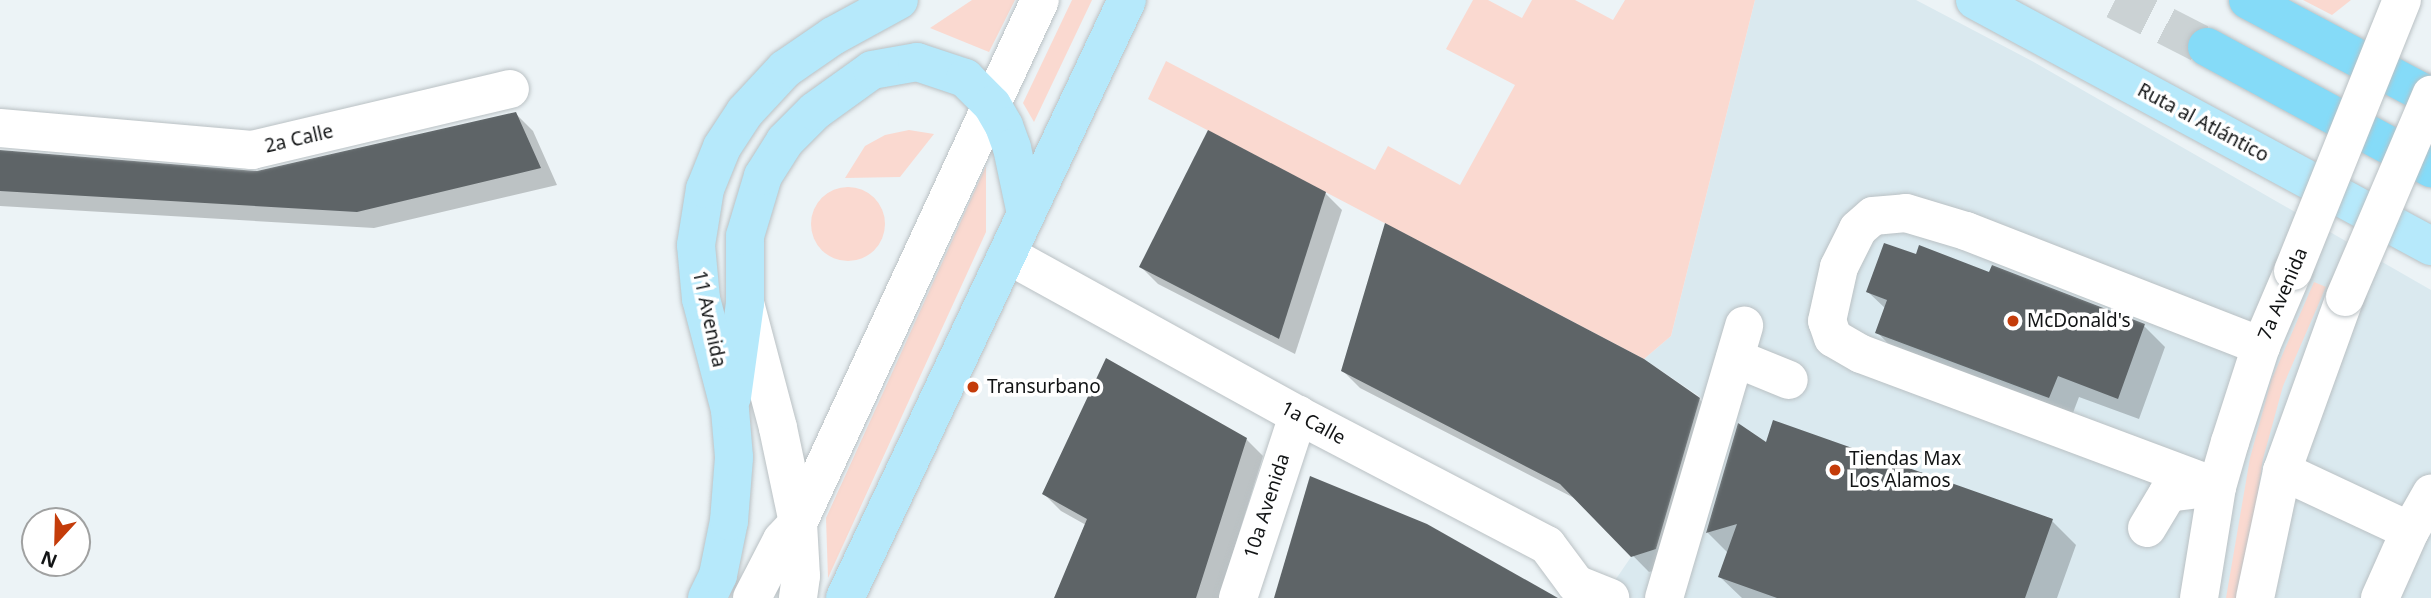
<!DOCTYPE html>
<html>
<head>
<meta charset="utf-8">
<style>
	body { margin:0 }
	#map { position:relative; width:2431px; height:598px; overflow:hidden; background:#ecf3f6; font-family:"Noto Sans",sans-serif }
	div>[style] { position:absolute }
	[style*='--x'] { left:calc(var(--x)*1px); top:calc(var(--y)*1px); width:calc(var(--w)*1px); rotate:calc(var(--a)*1deg) }
	.built>* { inset:0; background:#dae9ef }
	.green>* { inset:0; background:#fad9d0 }
	.round { border-radius:50% }
	.shadow>* { inset:0; background:#0003 }
	.building>* { inset:0; background:#5e6467 }
	.highway-tunnel>* { height:38px; margin-top:-19px; transform-origin:0; background:repeating-linear-gradient(90deg,#cbd2d4 0 38px,transparent 0 57px) }
	.roads { filter:drop-shadow(0 0 2px #bac1c4) drop-shadow(0 0 2px #bac1c4) }
	.minor>* { height:38px; margin:-19px; padding:0 19px; transform-origin:19px; border-radius:19px; background:#fff }
	.major>* { height:38px; margin:-19px; padding:0 19px; transform-origin:19px; border-radius:19px; background:#b6e9fb }
	.highway>* { height:38px; margin:-19px; padding:0 19px; transform-origin:19px; border-radius:19px; background:#85dbf8 }
	.bridges { filter:drop-shadow(0 0 2px #bac1c4) drop-shadow(0 0 2px #bac1c4) }
	.minor-bridge>* { height:38px; margin:-19px; padding:0 19px; transform-origin:19px; border-radius:19px; background:#fff }
	.dots>* { width:19px; height:19px; translate:-50% -50%; box-sizing:border-box; border:4px solid #fff; border-radius:50% }
	span { translate:-50% -50%; white-space:nowrap; text-align:center; line-height:1.15; -webkit-text-stroke:7px #fff; paint-order:stroke }
	.street-label { font-size:19px; color:#121415 }
	.poi-label { font-size:19px; color:#121415 }
	.left { translate:0 -50%; text-align:left }
	.north { position:absolute; left:21px; top:507px; width:70px; height:70px; box-sizing:border-box; background:#fff; border:2px solid #a0a1a1; border-radius:50%; rotate:202deg; font-size:19px; font-weight:700; line-height:28px; text-align:center; color:#121415 }
	.north::after { content:''; display:block; margin:auto; width:24px; height:32px; background:#c43c0a; clip-path:polygon(50% 0,100% 100%,50% 72%,0 100%) }
</style>
</head>
<body>
<div id="map">
	<div class="built">
		<div style="clip-path:polygon(1755px 0,1916px 0,2032px 61px,2431px 290px,2431px 598px,1603px 598px,1631px 557px,1664px 546px,1706px 401px,1644px 359px,1671px 336px)"></div>
	</div>
	<div class="green">
		<div style="clip-path:polygon(972px 0,1015px 0,989px 52px,930px 28px)"></div>
		<div style="clip-path:polygon(1072px 0,1092px 0,1034px 122px,1023px 103px)"></div>
		<div style="clip-path:polygon(1473px 0,1488px 0,1522px 18px,1532px 0,1575px 0,1613px 20px,1625px 0,1755px 0,1671px 336px,1644px 359px,1148px 99px,1166px 61px,1375px 170px,1388px 146px,1460px 185px,1515px 85px,1446px 49px)"></div>
		<div style="clip-path:polygon(2303px 0,2351px 0,2332px 15px)"></div>
		<div style="clip-path:polygon(909px 130px,934px 134px,900px 177px,845px 178px,865px 146px,885px 135px)"></div>
		<div style="clip-path:polygon(986px 166px,986px 232px,828px 578px,826px 518px)"></div>
		<div class="round" style="left:811px;top:187px;width:74px;height:74px"></div>
		<div style="clip-path:polygon(2314px 282px,2326px 287px,2283px 386px,2263px 459px,2242px 598px,2226px 598px,2250px 458px,2271px 381px)"></div>
	</div>
	<div class="shadow">
		<div style="clip-path:polygon(516px 114px,533px 131px,557px 185px,374px 228px,0 206px,0 152px,250px 174px)"></div>
		<div style="clip-path:polygon(1325px 193px,1342px 210px,1295px 354px,1158px 284px,1141px 267px)"></div>
		<div style="clip-path:polygon(1917px 257px,1990px 274px,2144px 326px,2165px 347px,2139px 419px,2079px 397px,2071px 418px,1898px 354px,1877px 332px,1886px 309px,1868px 292px)"></div>
		<div style="clip-path:polygon(1343px 371px,1699px 399px,1716px 416px,1672px 565px,1649px 572px,1578px 500px,1360px 388px)"></div>
		<div style="clip-path:polygon(1739px 426px,1766px 445px,2052px 521px,2076px 545px,2057px 598px,1742px 598px,1720px 577px,1728px 553px,1708px 533px)"></div>
		<div style="clip-path:polygon(1246px 439px,1263px 456px,1219px 598px,1056px 598px,1086px 525px,1061px 511px,1044px 494px)"></div>
	</div>
	<div class="building">
		<div style="clip-path:polygon(516px 112px,541px 168px,357px 212px,0 191px,0 150px,257px 171px)"></div>
		<div style="clip-path:polygon(1208px 130px,1326px 192px,1279px 339px,1139px 267px)"></div>
		<div style="clip-path:polygon(1385px 223px,1644px 359px,1700px 398px,1656px 549px,1631px 557px,1560px 484px,1341px 371px)"></div>
		<div style="clip-path:polygon(1884px 243px,1916px 254px,1919px 245px,1989px 272px,1992px 265px,2145px 324px,2118px 399px,2058px 376px,2049px 398px,1875px 333px,1887px 300px,1866px 292px)"></div>
		<div style="clip-path:polygon(1106px 358px,1247px 438px,1196px 598px,1054px 598px,1087px 519px,1042px 494px)"></div>
		<div style="clip-path:polygon(1773px 420px,2053px 519px,2025px 598px,1777px 598px,1718px 577px,1737px 524px,1706px 533px,1738px 423px,1766px 442px)"></div>
		<div style="clip-path:polygon(1310px 476px,1427px 524px,1558px 598px,1274px 598px)"></div>
	</div>
	<div class="highway-tunnel">
		<div style="--x:2115;--y:0;--w:103;--a:27.1"></div>
	</div>
	<div class="roads">
		<div class="minor">
			<div style="--x:0;--y:128;--w:253;--a:5"></div>
			<div style="--x:252;--y:150;--w:265;--a:-13.3"></div>
			<div style="--x:1008;--y:255;--w:331;--a:28.9"></div>
			<div style="--x:1298;--y:415;--w:281;--a:27.6"></div>
			<div style="--x:1547;--y:545;--w:49;--a:53.4"></div>
			<div style="--x:1576;--y:584;--w:37;--a:22"></div>
			<div style="--x:745;--y:303;--w:129;--a:75.2"></div>
			<div style="--x:778;--y:428;--w:97;--a:78.1"></div>
			<div style="--x:798;--y:523;--w:53;--a:86.8"></div>
			<div style="--x:801;--y:576;--w:22;--a:98"></div>
			<div style="--x:1735;--y:358;--w:58;--a:22.2"></div>
			<div style="--x:2282;--y:471;--w:141;--a:25.1"></div>
			<div style="--x:2217;--y:487;--w:380;--a:-159.5"></div>
			<div style="--x:1861;--y:354;--w:32;--a:-150"></div>
			<div style="--x:1833;--y:338;--w:18;--a:-109"></div>
			<div style="--x:1827;--y:321;--w:55;--a:-77.5"></div>
			<div style="--x:1839;--y:267;--w:42;--a:-63.4"></div>
			<div style="--x:1858;--y:229;--w:20;--a:-41"></div>
			<div style="--x:1873;--y:216;--w:33;--a:-5"></div>
			<div style="--x:1906;--y:213;--w:63;--a:16.7"></div>
			<div style="--x:1966;--y:231;--w:317;--a:21.3"></div>
			<div style="--x:2147;--y:528;--w:41;--a:-59"></div>
			<div style="--x:2168;--y:493;--w:47;--a:-7.3"></div>
			<div style="--x:752;--y:598;--w:65;--a:-62.7"></div>
			<div style="--x:782;--y:540;--w:23;--a:-47"></div>
			<div style="--x:798;--y:523;--w:576;--a:-65.17"></div>
			<div style="--x:1238;--y:598;--w:193;--a:-71.8"></div>
			<div style="--x:1664;--y:598;--w:284;--a:-73.6"></div>
			<div style="--x:2199;--y:598;--w:112;--a:-80.8"></div>
			<div style="--x:2217;--y:487;--w:47;--a:-73.9"></div>
			<div style="--x:2230;--y:442;--w:101;--a:-72.1"></div>
			<div style="--x:2261;--y:346;--w:82;--a:-66.9"></div>
			<div style="--x:2255;--y:598;--w:130;--a:-78"></div>
			<div style="--x:2282;--y:471;--w:185;--a:-70.1"></div>
			<div style="--x:2380;--y:598;--w:73;--a:-65.9"></div>
			<div style="--x:2410;--y:531;--w:43;--a:-60.4"></div>
		</div>
		<div class="major">
			<div style="--x:1975;--y:0;--w:518;--a:28.35"></div>
			<div style="--x:732;--y:397;--w:95;--a:-82.1"></div>
			<div style="--x:745;--y:303;--w:67;--a:-90"></div>
			<div style="--x:745;--y:236;--w:63;--a:-73.3"></div>
			<div style="--x:763;--y:176;--w:41;--a:-57.8"></div>
			<div style="--x:785;--y:141;--w:42;--a:-45"></div>
			<div style="--x:815;--y:111;--w:70;--a:-35.7"></div>
			<div style="--x:872;--y:70;--w:46;--a:-10.1"></div>
			<div style="--x:917;--y:62;--w:51;--a:18.4"></div>
			<div style="--x:965;--y:78;--w:38;--a:45"></div>
			<div style="--x:992;--y:105;--w:24;--a:60"></div>
			<div style="--x:1004;--y:126;--w:23;--a:70"></div>
			<div style="--x:1012;--y:148;--w:67;--a:78"></div>
			<div style="--x:707;--y:598;--w:25;--a:-64"></div>
			<div style="--x:718;--y:575;--w:55;--a:-78.5"></div>
			<div style="--x:729;--y:521;--w:64;--a:-85.5"></div>
			<div style="--x:734;--y:457;--w:47;--a:-94.9"></div>
			<div style="--x:730;--y:410;--w:115;--a:-104.6"></div>
			<div style="--x:701;--y:299;--w:54;--a:-95.3"></div>
			<div style="--x:696;--y:245;--w:57;--a:-80.9"></div>
			<div style="--x:705;--y:189;--w:45;--a:-68"></div>
			<div style="--x:722;--y:147;--w:42;--a:-56.7"></div>
			<div style="--x:745;--y:112;--w:59;--a:-47.1"></div>
			<div style="--x:785;--y:69;--w:58;--a:-34.5"></div>
			<div style="--x:833;--y:36;--w:75;--a:-28.6"></div>
			<div style="--x:845;--y:598;--w:661;--a:-64.75"></div>
		</div>
		<div class="highway">
			<div style="--x:2248;--y:0;--w:207;--a:27.9"></div>
			<div style="--x:2207;--y:47;--w:255;--a:28.4"></div>
		</div>
	</div>
	<div class="bridges">
		<div class="minor-bridge">
			<div style="--x:2293;--y:271;--w:292;--a:-68.1"></div>
			<div style="--x:2345;--y:297;--w:220;--a:-66.9"></div>
		</div>
	</div>
	<div class="dots">
		<div style="left:2013px;top:321px;background:#c43c0a"></div>
		<div style="left:973px;top:387px;background:#c43c0a"></div>
		<div style="left:1835px;top:470px;background:#c43c0a"></div>
	</div>
	<div class="street-label">
		<span style="left:2203px;top:123px;rotate:28deg">Ruta al Atlántico</span>
		<span style="left:299px;top:139px;rotate:-13deg">2a Calle</span>
		<span style="left:2283px;top:294px;rotate:-67deg">7a Avenida</span>
		<span style="left:709px;top:319px;rotate:78deg">11 Avenida</span>
		<span style="left:1313px;top:423px;rotate:28deg">1a Calle</span>
		<span style="left:1267px;top:506px;rotate:-72deg">10a Avenida</span>
	</div>
	<div class="poi-label">
		<span class="left" style="left:2027px;top:321px">McDonald's</span>
		<span class="left" style="left:987px;top:387px">Transurbano</span>
		<span class="left" style="left:1849px;top:470px">Tiendas Max<br>Los Alamos</span>
	</div>
	<div class="north">N</div>
</div>
</body>
</html>
